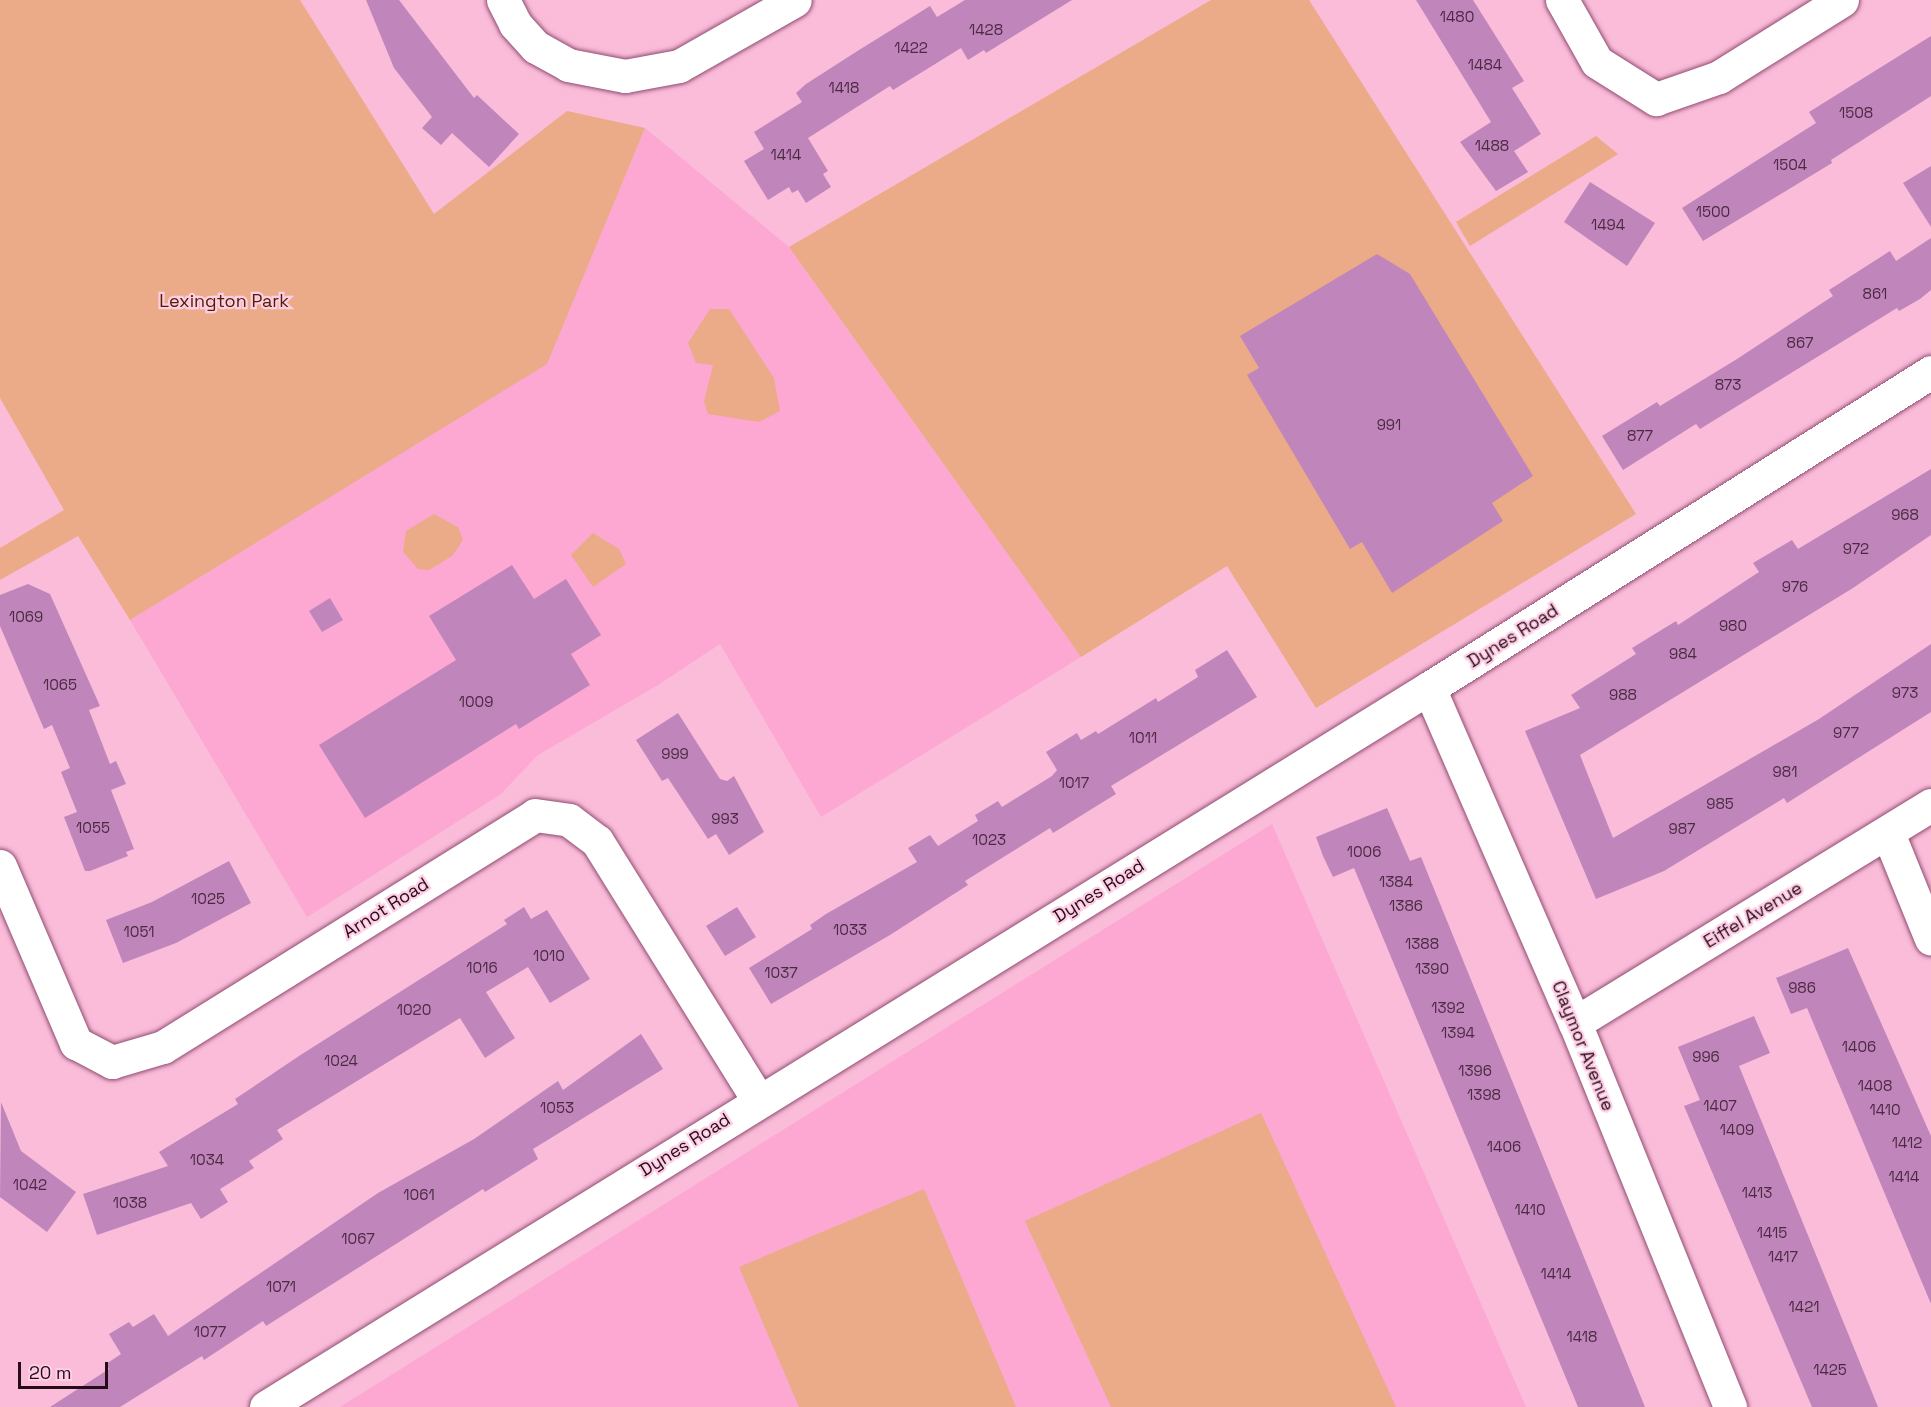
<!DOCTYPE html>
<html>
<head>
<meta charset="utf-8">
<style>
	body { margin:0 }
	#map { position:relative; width:1931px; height:1407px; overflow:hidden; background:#fabcd9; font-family:"Space Grotesk",sans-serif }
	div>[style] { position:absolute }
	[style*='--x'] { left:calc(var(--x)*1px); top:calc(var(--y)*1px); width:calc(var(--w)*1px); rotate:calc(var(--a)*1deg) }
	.built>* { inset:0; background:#fca8d2 }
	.green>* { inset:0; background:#ebaa88 }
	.building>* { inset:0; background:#c086bc }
	.roads { filter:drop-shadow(0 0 2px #914d71) drop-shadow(0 0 2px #914d71) }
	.street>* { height:33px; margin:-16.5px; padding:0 16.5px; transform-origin:16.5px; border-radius:16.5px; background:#fff }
	.secondary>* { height:33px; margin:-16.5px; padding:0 16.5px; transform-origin:16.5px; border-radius:16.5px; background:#fff }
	span { translate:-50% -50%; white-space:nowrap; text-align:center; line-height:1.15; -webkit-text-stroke:4.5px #fecee4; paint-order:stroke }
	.number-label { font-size:15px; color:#4c2a42 }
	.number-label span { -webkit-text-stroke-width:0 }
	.park-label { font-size:18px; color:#522000 }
	.street-label { font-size:18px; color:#260b19 }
	.scale { position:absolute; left:18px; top:1362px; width:90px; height:27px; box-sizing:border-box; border:3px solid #260b19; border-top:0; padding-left:8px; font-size:18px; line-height:21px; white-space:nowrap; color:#260b19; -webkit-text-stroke:4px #fecee4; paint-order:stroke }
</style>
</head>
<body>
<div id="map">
	<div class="built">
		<div style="clip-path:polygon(645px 128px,789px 247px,1081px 657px,821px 817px,720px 644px,658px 685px,538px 755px,501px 794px,307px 917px,130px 620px,546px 364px)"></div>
		<div style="clip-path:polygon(1272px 824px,1526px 1407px,340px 1407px)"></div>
	</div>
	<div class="green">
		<div style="clip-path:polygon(0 0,300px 0,434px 214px,567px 111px,645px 128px,547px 364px,130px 620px,78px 536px,0 580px,0 548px,64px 510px,0 398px)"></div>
		<div style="clip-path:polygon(1211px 0,1309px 0,1636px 514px,1316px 708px,1227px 566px,1081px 657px,789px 247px)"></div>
		<div style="clip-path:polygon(1596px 136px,1618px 154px,1470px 246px,1456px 222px)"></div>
		<div style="clip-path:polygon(710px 309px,729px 309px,774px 378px,780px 411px,759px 422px,708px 414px,704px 402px,713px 365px,696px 363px,688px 343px)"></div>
		<div style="clip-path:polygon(434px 514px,458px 527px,463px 540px,452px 556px,429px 570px,418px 569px,403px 552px,406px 531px)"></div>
		<div style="clip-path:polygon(593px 533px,619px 549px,626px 564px,593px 587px,571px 555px)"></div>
		<div style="clip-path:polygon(1261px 1113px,1396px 1407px,1111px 1407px,1025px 1221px)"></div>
		<div style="clip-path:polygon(924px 1189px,1016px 1407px,799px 1407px,739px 1267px)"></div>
	</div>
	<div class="building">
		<div style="clip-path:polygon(366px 0,399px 0,474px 98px,477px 95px,519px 134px,489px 167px,452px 133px,441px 145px,422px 128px,432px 117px,394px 68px)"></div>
		<div style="clip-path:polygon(965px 0,1072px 0,986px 53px,984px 50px,968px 60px,961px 48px,893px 90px,890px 86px,808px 138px,828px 171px,823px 174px,831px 187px,806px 203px,798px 190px,792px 193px,789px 187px,768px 200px,744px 161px,764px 149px,754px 132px,802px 102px,796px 93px,806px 84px,859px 50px,930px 6px,937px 17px)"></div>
		<div style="clip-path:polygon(1416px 0,1473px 0,1524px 81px,1512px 88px,1541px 134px,1514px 151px,1528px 172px,1496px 191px,1460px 142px,1491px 122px)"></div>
		<div style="clip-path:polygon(1931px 36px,1931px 96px,1831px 160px,1832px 163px,1703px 241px,1682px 208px,1816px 123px,1809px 112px)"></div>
		<div style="clip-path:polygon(1931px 166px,1931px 227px,1903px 183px)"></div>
		<div style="clip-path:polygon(1590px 182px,1655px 223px,1627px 266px,1564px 222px)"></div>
		<div style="clip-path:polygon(1931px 238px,1931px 290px,1920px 299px,1899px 311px,1897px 308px,1700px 429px,1696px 424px,1623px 470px,1602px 436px,1657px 402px,1660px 406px,1737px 359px,1833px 296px,1829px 290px,1890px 251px,1896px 261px)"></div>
		<div style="clip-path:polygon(1377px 254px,1410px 274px,1533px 476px,1492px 503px,1503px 521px,1392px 593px,1362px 542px,1350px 549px,1247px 375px,1259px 368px,1240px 336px)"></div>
		<div style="clip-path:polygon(1931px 469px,1931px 535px,1853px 588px,1580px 755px,1613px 838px,1819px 719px,1931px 644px,1931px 712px,1787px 803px,1784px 798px,1664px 871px,1596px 899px,1525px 731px,1580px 708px,1571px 695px,1636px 654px,1632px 648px,1676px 621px,1678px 625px,1759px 572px,1753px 563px,1792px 540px,1798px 549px)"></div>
		<div style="clip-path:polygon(512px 565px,534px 599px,566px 579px,601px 635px,571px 654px,590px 685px,519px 729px,516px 724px,365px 818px,319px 745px,456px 660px,429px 616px)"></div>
		<div style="clip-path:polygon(28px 584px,50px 594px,100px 706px,89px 710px,110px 764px,116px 761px,126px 784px,111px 790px,134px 849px,126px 852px,128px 856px,90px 871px,85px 871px,64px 817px,77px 812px,61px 772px,70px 768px,52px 725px,44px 729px,0 626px,0 595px)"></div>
		<div style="clip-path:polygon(330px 598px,343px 620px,322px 632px,309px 611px)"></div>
		<div style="clip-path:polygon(1227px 650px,1257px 697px,1111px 786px,1116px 794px,1053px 833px,1050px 828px,965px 881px,968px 885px,890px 935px,771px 1004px,749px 968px,812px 929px,810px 925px,826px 914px,917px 862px,908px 848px,930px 835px,938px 846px,978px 821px,975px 815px,998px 801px,1002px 807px,1052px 776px,1057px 770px,1046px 752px,1077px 733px,1081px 740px,1096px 731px,1098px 734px,1156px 698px,1158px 702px,1198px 677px,1195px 670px)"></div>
		<div style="clip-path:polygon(678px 713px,720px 779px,727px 781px,734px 776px,764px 832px,729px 855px,716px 834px,708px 839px,668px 778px,662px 781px,636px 740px)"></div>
		<div style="clip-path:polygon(1387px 808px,1410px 861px,1421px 857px,1645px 1407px,1578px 1407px,1354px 868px,1333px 877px,1323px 856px,1316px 837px)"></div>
		<div style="clip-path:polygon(229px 861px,251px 903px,176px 943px,123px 963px,106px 920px,152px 902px)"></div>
		<div style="clip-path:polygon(524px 907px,531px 919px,547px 910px,590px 979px,550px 1003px,528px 967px,486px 992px,515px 1038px,485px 1058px,460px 1018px,277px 1130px,283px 1139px,249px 1161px,254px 1168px,220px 1189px,228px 1202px,201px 1219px,191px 1203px,97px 1235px,83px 1194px,168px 1166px,159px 1152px,238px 1104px,235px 1099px,299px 1056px,507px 924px,504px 920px)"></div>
		<div style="clip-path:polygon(737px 907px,756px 937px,725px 956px,706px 926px)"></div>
		<div style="clip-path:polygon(1848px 948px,1931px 1136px,1931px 1304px,1807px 1008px,1791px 1014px,1776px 978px)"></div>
		<div style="clip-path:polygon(1754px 1016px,1770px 1053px,1739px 1066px,1878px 1407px,1812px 1407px,1684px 1106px,1700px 1100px,1678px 1047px)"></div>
		<div style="clip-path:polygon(641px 1034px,663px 1069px,533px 1149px,538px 1159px,485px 1192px,483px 1189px,266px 1326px,263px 1321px,204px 1360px,202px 1356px,120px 1407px,50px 1407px,109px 1369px,106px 1364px,121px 1354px,109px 1334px,129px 1322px,133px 1327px,154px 1314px,168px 1336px,378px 1193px,474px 1139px,558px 1081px,563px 1090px)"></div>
		<div style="clip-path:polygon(1px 1102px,21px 1151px,76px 1192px,47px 1232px,0 1197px)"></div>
	</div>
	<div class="roads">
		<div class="street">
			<div style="--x:503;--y:0;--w:27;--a:63"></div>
			<div style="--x:515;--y:24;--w:31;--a:48"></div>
			<div style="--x:536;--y:47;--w:37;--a:29"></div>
			<div style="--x:568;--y:65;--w:58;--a:10.9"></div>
			<div style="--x:625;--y:76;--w:55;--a:-10.5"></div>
			<div style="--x:679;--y:66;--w:133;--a:-29.6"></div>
			<div style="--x:1562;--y:0;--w:71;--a:60.6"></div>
			<div style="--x:1597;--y:62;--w:70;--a:32.1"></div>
			<div style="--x:1656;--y:99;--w:67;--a:-19.2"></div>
			<div style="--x:1719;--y:77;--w:145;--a:-32"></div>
			<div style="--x:1429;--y:688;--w:365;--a:66.5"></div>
			<div style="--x:1575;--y:1023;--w:414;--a:68"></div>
			<div style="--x:1888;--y:833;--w:114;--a:67.9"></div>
			<div style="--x:0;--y:866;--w:193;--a:66.8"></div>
			<div style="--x:76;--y:1043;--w:41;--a:27.8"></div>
			<div style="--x:112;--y:1062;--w:53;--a:-16.4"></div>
			<div style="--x:163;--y:1047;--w:438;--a:-31.9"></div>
			<div style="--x:535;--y:815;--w:34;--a:8"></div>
			<div style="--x:569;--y:820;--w:35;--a:37"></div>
			<div style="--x:597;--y:841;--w:305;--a:58.1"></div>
			<div style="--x:1575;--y:1023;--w:417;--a:-31.5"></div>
		</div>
		<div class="secondary">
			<div style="--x:266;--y:1407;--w:1367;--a:-31.73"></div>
			<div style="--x:1429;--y:688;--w:593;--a:-32.19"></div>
		</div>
	</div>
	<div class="number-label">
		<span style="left:1457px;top:17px">1480</span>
		<span style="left:986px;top:30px">1428</span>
		<span style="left:911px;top:48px">1422</span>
		<span style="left:1485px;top:65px">1484</span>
		<span style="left:844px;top:88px">1418</span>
		<span style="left:1856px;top:113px">1508</span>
		<span style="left:1492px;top:146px">1488</span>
		<span style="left:786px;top:155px">1414</span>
		<span style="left:1790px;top:165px">1504</span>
		<span style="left:1713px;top:212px">1500</span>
		<span style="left:1608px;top:225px">1494</span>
		<span style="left:1875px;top:294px">861</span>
		<span style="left:1800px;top:343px">867</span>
		<span style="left:1728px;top:385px">873</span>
		<span style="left:1389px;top:425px">991</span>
		<span style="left:1640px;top:436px">877</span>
		<span style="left:1905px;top:515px">968</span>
		<span style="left:1856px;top:549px">972</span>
		<span style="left:1795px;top:587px">976</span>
		<span style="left:26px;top:617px">1069</span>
		<span style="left:1733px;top:626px">980</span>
		<span style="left:1683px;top:654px">984</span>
		<span style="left:60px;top:685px">1065</span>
		<span style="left:1905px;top:693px">973</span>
		<span style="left:1623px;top:695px">988</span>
		<span style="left:476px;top:702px">1009</span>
		<span style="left:1846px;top:733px">977</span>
		<span style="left:1143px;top:738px">1011</span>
		<span style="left:675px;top:754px">999</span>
		<span style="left:1785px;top:772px">981</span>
		<span style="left:1074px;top:783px">1017</span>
		<span style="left:1720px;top:804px">985</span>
		<span style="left:725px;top:819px">993</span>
		<span style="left:93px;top:828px">1055</span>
		<span style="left:1682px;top:829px">987</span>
		<span style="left:989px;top:840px">1023</span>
		<span style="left:1364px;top:852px">1006</span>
		<span style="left:1396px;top:882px">1384</span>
		<span style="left:208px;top:899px">1025</span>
		<span style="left:1406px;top:906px">1386</span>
		<span style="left:850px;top:930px">1033</span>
		<span style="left:139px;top:932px">1051</span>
		<span style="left:1422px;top:944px">1388</span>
		<span style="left:549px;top:956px">1010</span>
		<span style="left:482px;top:968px">1016</span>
		<span style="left:1432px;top:969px">1390</span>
		<span style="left:781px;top:973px">1037</span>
		<span style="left:1802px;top:988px">986</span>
		<span style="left:1448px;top:1008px">1392</span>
		<span style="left:414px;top:1010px">1020</span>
		<span style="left:1458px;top:1033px">1394</span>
		<span style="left:1859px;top:1047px">1406</span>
		<span style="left:1706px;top:1057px">996</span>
		<span style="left:341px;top:1061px">1024</span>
		<span style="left:1475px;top:1071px">1396</span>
		<span style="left:1875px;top:1086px">1408</span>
		<span style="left:1484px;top:1095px">1398</span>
		<span style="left:1720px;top:1106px">1407</span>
		<span style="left:557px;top:1108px">1053</span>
		<span style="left:1885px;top:1110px">1410</span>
		<span style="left:1737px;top:1130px">1409</span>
		<span style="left:1907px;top:1143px">1412</span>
		<span style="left:1504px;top:1147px">1406</span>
		<span style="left:207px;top:1160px">1034</span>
		<span style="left:1904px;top:1177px">1414</span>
		<span style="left:30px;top:1185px">1042</span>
		<span style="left:1757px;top:1193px">1413</span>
		<span style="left:419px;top:1195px">1061</span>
		<span style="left:130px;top:1203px">1038</span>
		<span style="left:1530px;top:1210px">1410</span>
		<span style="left:1772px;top:1233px">1415</span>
		<span style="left:358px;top:1239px">1067</span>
		<span style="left:1783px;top:1257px">1417</span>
		<span style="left:1556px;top:1274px">1414</span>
		<span style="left:281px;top:1287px">1071</span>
		<span style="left:1804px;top:1307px">1421</span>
		<span style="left:210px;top:1332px">1077</span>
		<span style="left:1582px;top:1337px">1418</span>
		<span style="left:1830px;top:1370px">1425</span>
	</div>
	<div class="park-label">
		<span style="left:224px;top:301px">Lexington Park</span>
	</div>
	<div class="street-label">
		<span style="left:1513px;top:636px;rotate:-32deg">Dynes Road</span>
		<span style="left:1099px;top:891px;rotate:-32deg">Dynes Road</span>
		<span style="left:386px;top:908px;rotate:-32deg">Arnot Road</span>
		<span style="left:1753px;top:915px;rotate:-31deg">Eiffel Avenue</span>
		<span style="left:1583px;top:1046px;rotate:68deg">Claymor Avenue</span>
		<span style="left:685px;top:1145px;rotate:-32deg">Dynes Road</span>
	</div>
	<div class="scale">20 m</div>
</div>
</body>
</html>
